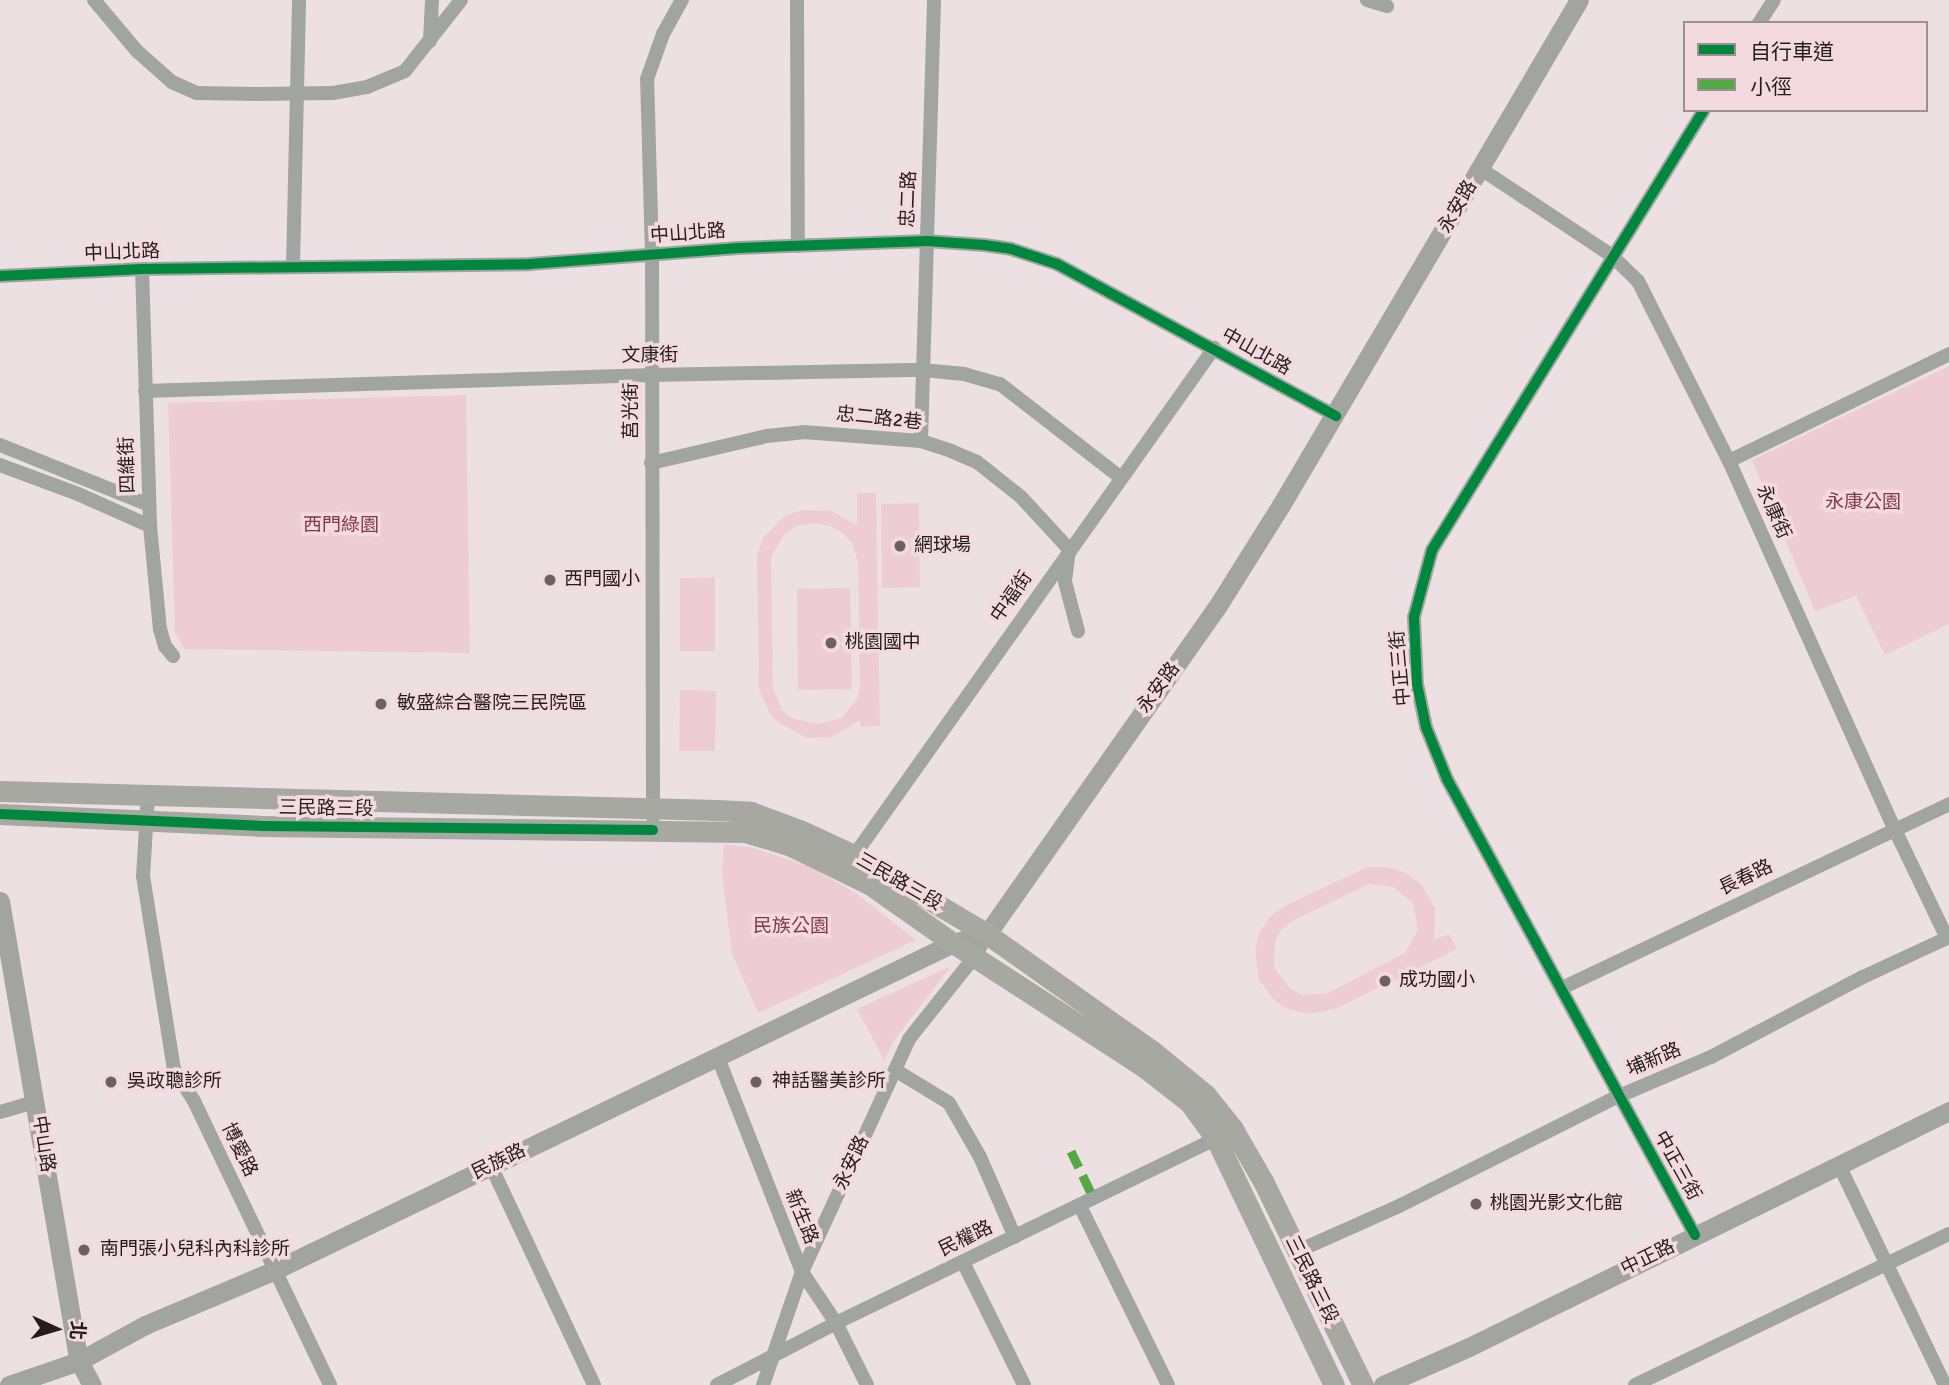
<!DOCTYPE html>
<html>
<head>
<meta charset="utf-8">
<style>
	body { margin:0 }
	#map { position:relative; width:1949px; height:1385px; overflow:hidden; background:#ede0e2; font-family:Signika,"Noto Sans TC",sans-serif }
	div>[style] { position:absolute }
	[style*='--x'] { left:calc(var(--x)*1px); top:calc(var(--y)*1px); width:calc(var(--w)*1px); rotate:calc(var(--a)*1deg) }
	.green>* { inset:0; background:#eeccd3 }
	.street>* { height:14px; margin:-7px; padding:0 7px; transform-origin:7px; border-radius:7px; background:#a1a5a1 }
	.secondary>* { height:19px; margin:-9.5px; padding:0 9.5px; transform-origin:9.5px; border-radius:9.5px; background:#a2a4a0 }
	.primary>* { height:21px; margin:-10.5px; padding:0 10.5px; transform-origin:10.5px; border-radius:10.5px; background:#a7a8a2 }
	.quiet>* { height:9px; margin-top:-4.5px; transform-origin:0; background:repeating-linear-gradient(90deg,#53a943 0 18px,transparent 0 27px) }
	.cycleway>* { height:10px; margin:-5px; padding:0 5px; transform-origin:5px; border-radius:5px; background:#00873e }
	.dots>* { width:19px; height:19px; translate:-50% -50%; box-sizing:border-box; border:4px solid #f3dadf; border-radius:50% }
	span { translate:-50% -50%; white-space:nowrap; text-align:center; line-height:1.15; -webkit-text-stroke:7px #f3dadf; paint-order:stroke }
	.street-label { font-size:19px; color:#251c1e }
	.park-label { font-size:19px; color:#83364d }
	.poi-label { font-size:19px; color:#251c1e }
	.left { translate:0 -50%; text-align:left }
	.legend { position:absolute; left:1683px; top:21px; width:245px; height:91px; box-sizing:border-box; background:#f3dadf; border:2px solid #a18e92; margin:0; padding:9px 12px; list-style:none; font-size:21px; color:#251c1e }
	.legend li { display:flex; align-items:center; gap:14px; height:35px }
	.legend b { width:35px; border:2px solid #a18e92 }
	.north { position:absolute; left:21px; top:1294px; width:70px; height:70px; -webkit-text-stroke:5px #f3dadf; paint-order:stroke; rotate:94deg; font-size:19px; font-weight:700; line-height:28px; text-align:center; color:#251c1e }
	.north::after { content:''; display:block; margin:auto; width:24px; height:32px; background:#251c1e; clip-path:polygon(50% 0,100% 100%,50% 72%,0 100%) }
</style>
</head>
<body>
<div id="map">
	<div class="green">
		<div style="clip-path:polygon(1949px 366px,1949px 624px,1885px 655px,1856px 596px,1815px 611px,1752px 460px)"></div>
		<div style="clip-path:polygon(466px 395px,470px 653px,184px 649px,175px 632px,168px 403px)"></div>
		<div style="clip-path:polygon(evenodd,857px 493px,876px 493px,880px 726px,861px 727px,860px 720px,832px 737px,807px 738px,778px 722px,769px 712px,759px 690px,757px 556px,763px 538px,783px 517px,793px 513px,804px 510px,831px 511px,857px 525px,857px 493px,814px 523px,830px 526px,842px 532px,852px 543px,858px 562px,860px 688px,857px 699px,842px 718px,818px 724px,791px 718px,782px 710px,773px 688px,771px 557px,785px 533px,797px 526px,814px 523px)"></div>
		<div style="clip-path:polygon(919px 503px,920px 587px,882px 588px,881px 504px)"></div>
		<div style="clip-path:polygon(715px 577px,715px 651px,680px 651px,680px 578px)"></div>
		<div style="clip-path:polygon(850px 588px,852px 689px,798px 690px,797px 589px)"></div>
		<div style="clip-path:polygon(680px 690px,716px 691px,715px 751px,679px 751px)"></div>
		<div style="clip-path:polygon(724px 844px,754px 848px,808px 866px,854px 892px,916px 940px,758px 1013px,732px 954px,722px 874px)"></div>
		<div style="clip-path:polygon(evenodd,1368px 867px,1387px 867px,1406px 873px,1421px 884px,1435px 908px,1434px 940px,1449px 934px,1457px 949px,1335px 1009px,1309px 1014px,1285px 1008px,1274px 1000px,1259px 980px,1255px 951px,1259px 934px,1269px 918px,1284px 906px,1368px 867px,1369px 884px,1394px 887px,1413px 904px,1418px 930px,1405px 953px,1328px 993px,1302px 995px,1290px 989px,1274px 967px,1275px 941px,1282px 929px,1292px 921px,1369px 884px)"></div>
		<div style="clip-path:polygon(951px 966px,895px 1039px,884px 1060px,857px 1009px)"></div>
	</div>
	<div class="street">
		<div style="--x:94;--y:0;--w:67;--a:49.9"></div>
		<div style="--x:137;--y:51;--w:47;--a:41.5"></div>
		<div style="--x:172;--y:82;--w:27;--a:24"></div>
		<div style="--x:197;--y:93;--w:59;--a:1"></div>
		<div style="--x:256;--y:94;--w:77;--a:-0.7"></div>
		<div style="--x:333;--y:93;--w:35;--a:-10"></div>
		<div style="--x:367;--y:87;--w:41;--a:-22.8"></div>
		<div style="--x:405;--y:71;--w:90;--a:-51.7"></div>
		<div style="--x:797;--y:0;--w:246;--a:89.8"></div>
		<div style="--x:1367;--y:0;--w:21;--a:17"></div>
		<div style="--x:1759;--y:23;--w:27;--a:-57"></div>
		<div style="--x:430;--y:41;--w:41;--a:-87.2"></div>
		<div style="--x:1481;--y:169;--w:156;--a:33.5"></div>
		<div style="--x:1611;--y:255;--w:37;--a:44"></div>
		<div style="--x:1638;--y:281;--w:202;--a:63.2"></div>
		<div style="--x:1729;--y:461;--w:405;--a:65.8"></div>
		<div style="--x:1895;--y:830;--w:120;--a:64.3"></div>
		<div style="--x:293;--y:267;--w:267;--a:-88.7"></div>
		<div style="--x:142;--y:269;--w:257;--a:88.2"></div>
		<div style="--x:150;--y:526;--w:103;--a:84.5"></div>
		<div style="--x:160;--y:629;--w:18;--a:74"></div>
		<div style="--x:165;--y:646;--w:13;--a:51"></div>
		<div style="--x:0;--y:276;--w:142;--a:-2.8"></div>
		<div style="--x:142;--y:269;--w:388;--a:-0.7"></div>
		<div style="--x:530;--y:264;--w:209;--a:-4.4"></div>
		<div style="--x:738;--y:248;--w:189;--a:-2.1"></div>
		<div style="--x:927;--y:241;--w:57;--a:4"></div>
		<div style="--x:984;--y:245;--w:27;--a:8"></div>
		<div style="--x:1011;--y:249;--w:48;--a:18.1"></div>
		<div style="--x:1057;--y:264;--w:318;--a:28.6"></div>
		<div style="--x:145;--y:391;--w:507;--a:-1.81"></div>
		<div style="--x:652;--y:375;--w:271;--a:-1.1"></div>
		<div style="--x:923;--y:370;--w:41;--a:5.6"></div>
		<div style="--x:964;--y:374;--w:37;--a:16"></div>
		<div style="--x:1000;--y:384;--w:153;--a:37.8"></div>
		<div style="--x:921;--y:441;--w:441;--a:-88.3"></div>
		<div style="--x:0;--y:445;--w:161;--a:21.9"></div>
		<div style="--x:1729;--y:461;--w:245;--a:-25.9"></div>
		<div style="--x:651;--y:463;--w:119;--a:-13.1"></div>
		<div style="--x:767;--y:436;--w:36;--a:-6"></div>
		<div style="--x:803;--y:432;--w:118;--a:4.4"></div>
		<div style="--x:921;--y:441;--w:32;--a:18"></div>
		<div style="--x:951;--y:451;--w:28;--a:23"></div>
		<div style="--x:977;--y:462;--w:56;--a:38.5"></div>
		<div style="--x:1021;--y:497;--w:71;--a:47.3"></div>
		<div style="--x:1069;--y:549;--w:33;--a:97"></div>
		<div style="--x:1065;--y:582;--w:51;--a:75.1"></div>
		<div style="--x:0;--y:465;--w:83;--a:20.4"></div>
		<div style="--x:78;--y:494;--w:79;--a:24"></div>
		<div style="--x:148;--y:795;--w:81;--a:93.5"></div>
		<div style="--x:143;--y:876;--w:195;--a:80.9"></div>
		<div style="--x:174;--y:1069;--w:38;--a:58"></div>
		<div style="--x:194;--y:1101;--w:315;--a:64.4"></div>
		<div style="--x:653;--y:817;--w:563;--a:-90.1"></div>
		<div style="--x:652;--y:254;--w:175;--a:-91.6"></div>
		<div style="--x:647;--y:79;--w:48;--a:-70.4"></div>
		<div style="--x:663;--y:34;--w:39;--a:-61"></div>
		<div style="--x:851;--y:860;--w:628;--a:-54.66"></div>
		<div style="--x:1562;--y:988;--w:429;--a:-25.4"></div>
		<div style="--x:717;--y:1055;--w:233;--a:68.6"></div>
		<div style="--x:802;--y:1272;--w:61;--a:56.3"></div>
		<div style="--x:836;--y:1323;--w:69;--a:63.4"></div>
		<div style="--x:895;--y:1070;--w:63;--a:31.4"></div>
		<div style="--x:949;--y:1103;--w:62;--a:60.1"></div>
		<div style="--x:980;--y:1157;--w:87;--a:66.4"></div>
		<div style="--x:0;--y:1112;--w:37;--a:-16"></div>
		<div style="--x:1839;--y:1165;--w:244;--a:64.3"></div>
		<div style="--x:491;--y:1166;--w:242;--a:64.8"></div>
		<div style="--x:1080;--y:1206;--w:199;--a:63.8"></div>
		<div style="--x:1695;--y:1235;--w:519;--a:-118.54"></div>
		<div style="--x:1447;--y:779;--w:56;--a:-112"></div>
		<div style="--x:1426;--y:727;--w:44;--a:-101.8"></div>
		<div style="--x:1417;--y:684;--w:67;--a:-92.6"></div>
		<div style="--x:1414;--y:617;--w:69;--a:-75"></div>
		<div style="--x:1432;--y:550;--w:517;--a:-58.28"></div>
		<div style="--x:1298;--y:1251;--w:111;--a:-24"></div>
		<div style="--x:1399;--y:1206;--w:246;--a:-26.6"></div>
		<div style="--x:1619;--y:1096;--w:100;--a:-23"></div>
		<div style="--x:1711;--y:1057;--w:172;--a:-27.8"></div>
		<div style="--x:1863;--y:977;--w:95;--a:-24.9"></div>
		<div style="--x:963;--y:1262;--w:137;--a:63.6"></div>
		<div style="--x:717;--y:1385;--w:134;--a:-27.5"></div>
		<div style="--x:836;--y:1323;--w:430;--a:-25.9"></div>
		<div style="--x:763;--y:1385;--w:120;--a:-71"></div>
		<div style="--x:802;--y:1272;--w:256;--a:-65.3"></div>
		<div style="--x:909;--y:1039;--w:106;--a:-51.5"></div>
		<div style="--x:975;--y:956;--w:25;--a:-61"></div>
		<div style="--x:1635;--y:1385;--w:348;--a:-25.7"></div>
	</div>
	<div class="secondary">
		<div style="--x:0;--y:901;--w:467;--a:80.3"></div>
		<div style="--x:79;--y:1361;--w:27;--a:62"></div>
		<div style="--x:9;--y:1385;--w:74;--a:-18.9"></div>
		<div style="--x:79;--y:1361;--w:75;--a:-28.6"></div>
		<div style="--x:145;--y:1325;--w:141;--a:-22.9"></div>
		<div style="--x:275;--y:1270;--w:753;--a:-25.75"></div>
		<div style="--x:953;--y:943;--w:35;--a:-15"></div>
		<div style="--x:987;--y:934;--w:400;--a:-54.9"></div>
		<div style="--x:1217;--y:607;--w:120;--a:-57.9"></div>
		<div style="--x:1281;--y:505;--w:586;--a:-59.46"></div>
		<div style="--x:1383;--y:1385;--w:94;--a:-23.8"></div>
		<div style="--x:1469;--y:1347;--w:535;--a:-26.18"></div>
	</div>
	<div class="primary">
		<div style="--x:0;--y:791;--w:717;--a:1.52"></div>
		<div style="--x:717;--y:810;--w:34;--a:3"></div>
		<div style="--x:751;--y:812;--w:54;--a:20.4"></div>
		<div style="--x:802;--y:831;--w:57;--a:24.8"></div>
		<div style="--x:854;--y:855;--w:155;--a:30.7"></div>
		<div style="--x:987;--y:934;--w:201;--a:35.3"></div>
		<div style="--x:1151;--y:1050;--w:71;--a:39.3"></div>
		<div style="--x:1206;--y:1095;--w:43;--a:51.5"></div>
		<div style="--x:1233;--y:1129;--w:62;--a:60.1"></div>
		<div style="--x:1264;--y:1183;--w:225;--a:63.9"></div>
		<div style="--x:0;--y:814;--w:260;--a:2.6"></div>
		<div style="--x:260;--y:826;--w:485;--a:0.7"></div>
		<div style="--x:745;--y:832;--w:46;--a:16.5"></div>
		<div style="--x:789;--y:845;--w:89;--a:26"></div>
		<div style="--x:869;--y:884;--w:103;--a:35.1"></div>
		<div style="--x:953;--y:943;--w:228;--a:33"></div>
		<div style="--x:1144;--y:1067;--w:58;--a:38"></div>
		<div style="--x:1190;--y:1103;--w:44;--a:54.2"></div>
		<div style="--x:1216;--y:1139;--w:273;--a:64.4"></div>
	</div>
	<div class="quiet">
		<div style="--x:1071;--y:1151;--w:53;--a:64.4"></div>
	</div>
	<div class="cycleway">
		<div style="--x:0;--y:276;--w:142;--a:-2.8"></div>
		<div style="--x:142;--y:269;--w:388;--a:-0.7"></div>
		<div style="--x:530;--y:264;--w:209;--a:-4.4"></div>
		<div style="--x:738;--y:248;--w:189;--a:-2.1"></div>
		<div style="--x:927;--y:241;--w:57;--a:4"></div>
		<div style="--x:984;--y:245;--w:27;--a:8"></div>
		<div style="--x:1011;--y:249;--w:48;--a:18.1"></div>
		<div style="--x:1057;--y:264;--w:318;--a:28.6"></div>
		<div style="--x:0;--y:814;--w:260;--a:2.6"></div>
		<div style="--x:260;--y:826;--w:393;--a:0.6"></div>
		<div style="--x:1695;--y:1235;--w:519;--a:-118.54"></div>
		<div style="--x:1447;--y:779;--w:56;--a:-112"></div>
		<div style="--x:1426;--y:727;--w:44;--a:-101.8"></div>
		<div style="--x:1417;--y:684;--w:67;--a:-92.6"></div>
		<div style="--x:1414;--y:617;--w:69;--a:-75"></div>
		<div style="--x:1432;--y:550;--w:517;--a:-58.28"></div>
	</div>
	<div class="dots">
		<div style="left:900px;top:546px;background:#6b6163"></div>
		<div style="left:550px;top:580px;background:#6b6163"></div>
		<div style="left:831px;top:643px;background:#6b6163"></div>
		<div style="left:381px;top:704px;background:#6b6163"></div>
		<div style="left:1385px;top:981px;background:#6b6163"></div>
		<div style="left:111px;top:1082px;background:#6b6163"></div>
		<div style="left:756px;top:1082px;background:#6b6163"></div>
		<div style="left:1476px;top:1204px;background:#6b6163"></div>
		<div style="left:84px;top:1250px;background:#6b6163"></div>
	</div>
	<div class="street-label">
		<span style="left:909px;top:199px;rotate:-88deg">忠二路</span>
		<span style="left:1458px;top:207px;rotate:-60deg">永安路</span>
		<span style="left:688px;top:234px;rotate:-4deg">中山北路</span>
		<span style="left:122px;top:253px;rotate:-2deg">中山北路</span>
		<span style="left:1256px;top:352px;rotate:29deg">中山北路</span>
		<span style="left:650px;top:356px;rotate:-1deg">文康街</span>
		<span style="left:632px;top:411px;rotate:-90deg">莒光街</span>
		<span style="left:879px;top:419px;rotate:6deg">忠二路2巷</span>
		<span style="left:128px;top:465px;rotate:-92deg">四維街</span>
		<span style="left:1773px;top:512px;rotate:66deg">永康街</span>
		<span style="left:1012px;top:597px;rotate:-55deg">中福街</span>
		<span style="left:1401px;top:668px;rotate:-95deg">中正三街</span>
		<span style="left:1159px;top:688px;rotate:-54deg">永安路</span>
		<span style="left:326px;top:809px;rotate:1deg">三民路三段</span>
		<span style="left:1746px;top:878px;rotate:-26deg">長春路</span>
		<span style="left:899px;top:882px;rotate:30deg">三民路三段</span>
		<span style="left:1654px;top:1060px;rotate:-23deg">埔新路</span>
		<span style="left:43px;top:1144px;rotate:81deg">中山路</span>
		<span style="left:239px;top:1150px;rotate:64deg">博愛路</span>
		<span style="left:499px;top:1162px;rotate:-26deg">民族路</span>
		<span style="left:852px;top:1163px;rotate:-65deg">永安路</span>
		<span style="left:1677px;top:1166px;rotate:61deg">中正三街</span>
		<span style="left:801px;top:1217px;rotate:68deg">新生路</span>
		<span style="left:966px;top:1239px;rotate:-26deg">民權路</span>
		<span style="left:1648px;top:1258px;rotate:-26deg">中正路</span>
		<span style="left:1311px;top:1280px;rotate:64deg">三民路三段</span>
	</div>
	<div class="park-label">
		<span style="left:1863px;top:503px">永康公園</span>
		<span style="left:341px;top:526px">西門綠園</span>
		<span style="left:791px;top:927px">民族公園</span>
	</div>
	<div class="poi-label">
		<span class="left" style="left:914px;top:546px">網球場</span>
		<span class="left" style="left:564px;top:580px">西門國小</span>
		<span class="left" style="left:845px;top:643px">桃園國中</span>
		<span class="left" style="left:397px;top:704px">敏盛綜合醫院三民院區</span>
		<span class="left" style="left:1399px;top:981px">成功國小</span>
		<span class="left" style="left:127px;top:1082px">吳政聰診所</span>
		<span class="left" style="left:772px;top:1082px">神話醫美診所</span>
		<span class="left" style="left:1490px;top:1204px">桃園光影文化館</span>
		<span class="left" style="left:100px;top:1250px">南門張小兒科內科診所</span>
	</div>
	<ul class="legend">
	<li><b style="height:9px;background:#00873e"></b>自行車道</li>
	<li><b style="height:9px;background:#53a943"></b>小徑</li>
	</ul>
	<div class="north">北</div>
</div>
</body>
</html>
